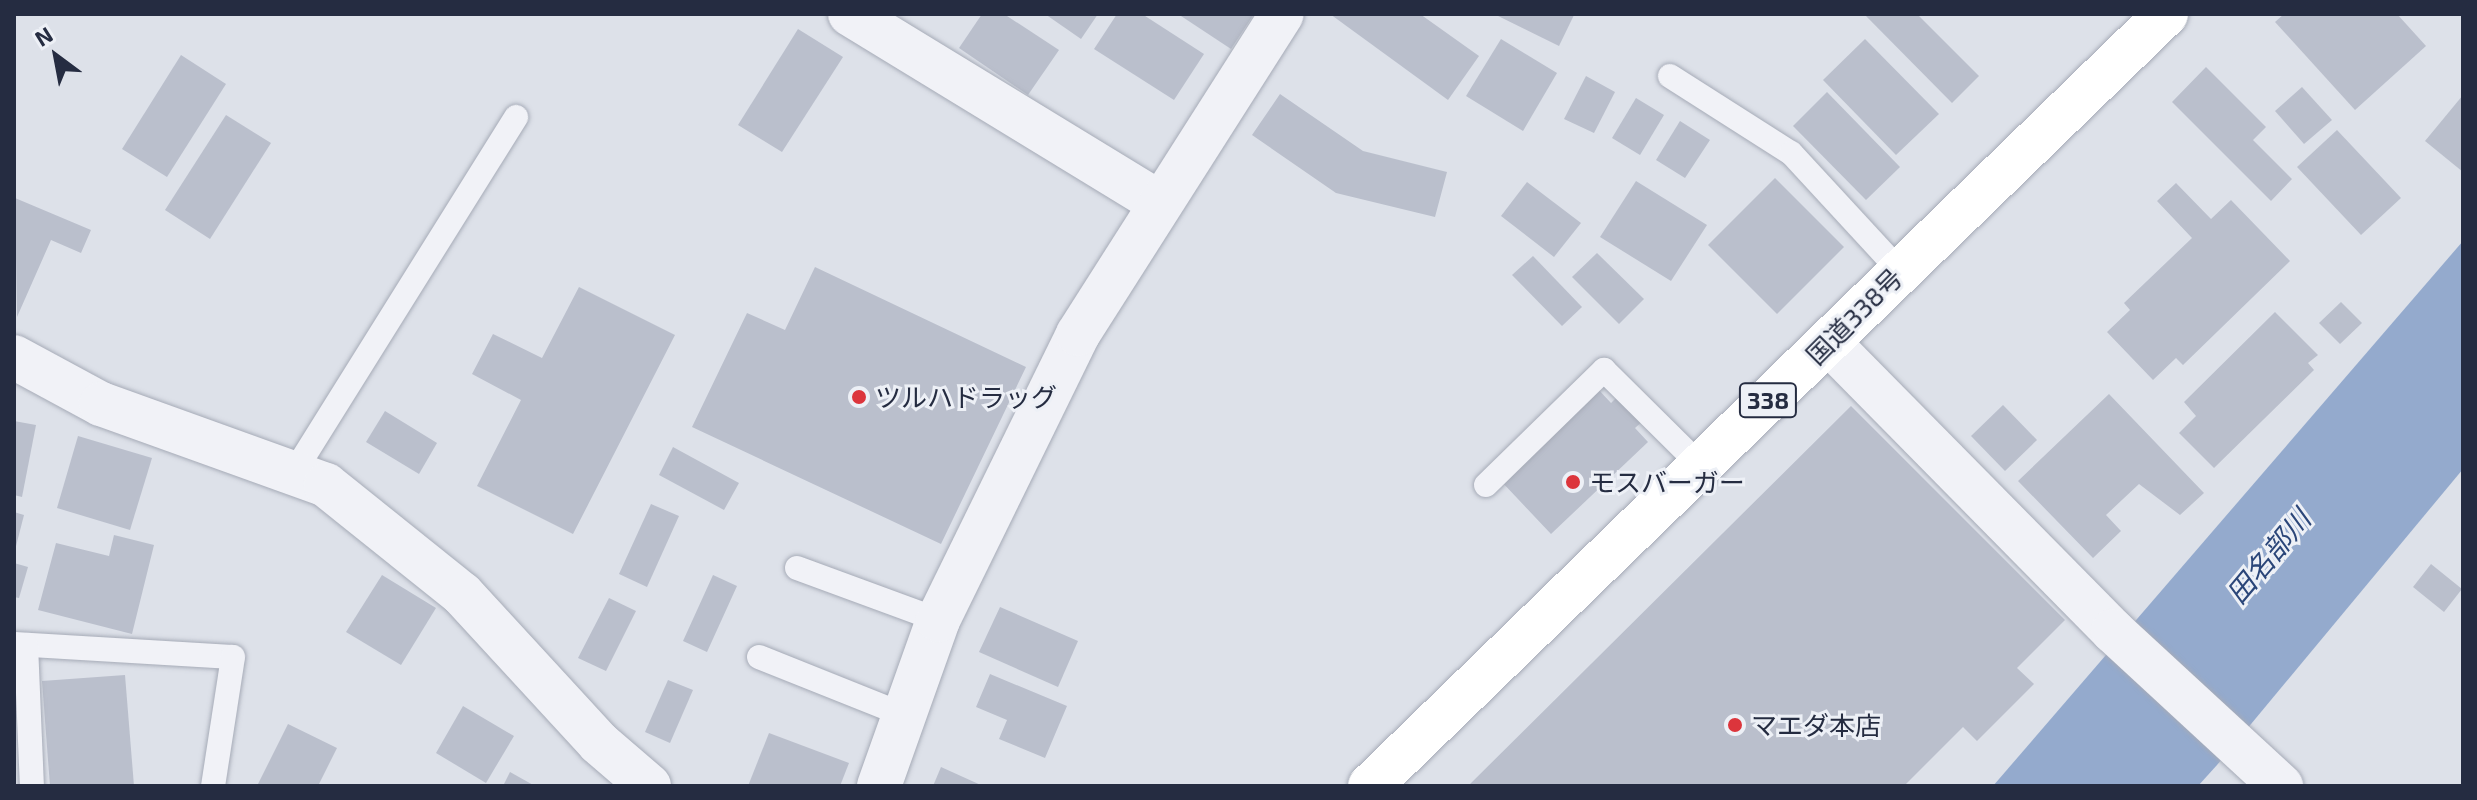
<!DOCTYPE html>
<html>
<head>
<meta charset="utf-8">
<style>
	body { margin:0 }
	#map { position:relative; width:2477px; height:800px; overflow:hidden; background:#dde1e9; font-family:"Exo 2","Noto Sans JP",sans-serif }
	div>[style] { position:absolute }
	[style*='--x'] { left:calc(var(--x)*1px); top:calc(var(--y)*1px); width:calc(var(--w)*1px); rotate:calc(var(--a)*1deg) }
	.water>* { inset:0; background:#94aacd }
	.building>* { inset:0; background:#babfcc }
	.roads { filter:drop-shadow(0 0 2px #a6abb7) drop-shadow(0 0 2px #a6abb7) }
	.lane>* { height:24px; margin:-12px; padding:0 12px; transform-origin:12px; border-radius:12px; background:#f1f2f7 }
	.street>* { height:44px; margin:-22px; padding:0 22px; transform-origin:22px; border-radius:22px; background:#f1f2f7 }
	.highway>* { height:44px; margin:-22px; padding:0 22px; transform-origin:22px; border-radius:22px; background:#fff }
	.dots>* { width:22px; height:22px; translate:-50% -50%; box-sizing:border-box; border:4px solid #edf0f6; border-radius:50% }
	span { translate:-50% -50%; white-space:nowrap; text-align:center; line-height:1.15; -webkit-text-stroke:6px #edf0f6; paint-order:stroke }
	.shield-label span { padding:2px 6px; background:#edf0f6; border:2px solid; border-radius:6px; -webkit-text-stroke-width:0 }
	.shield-label { font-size:24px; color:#252c41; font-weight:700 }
	.street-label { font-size:26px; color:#252c41 }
	.poi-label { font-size:26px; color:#252c41 }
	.left { translate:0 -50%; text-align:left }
	.water-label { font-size:28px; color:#2b4679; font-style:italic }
	.frame { position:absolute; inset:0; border:16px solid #252c41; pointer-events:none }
	.north { position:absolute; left:16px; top:16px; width:80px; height:80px; -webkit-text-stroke:6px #edf0f6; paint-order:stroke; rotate:328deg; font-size:22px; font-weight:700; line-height:32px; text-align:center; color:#252c41 }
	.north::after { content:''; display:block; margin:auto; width:28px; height:36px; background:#252c41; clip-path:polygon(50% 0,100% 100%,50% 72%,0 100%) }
</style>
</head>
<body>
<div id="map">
	<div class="water">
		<div style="clip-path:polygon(2463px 241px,2463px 469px,2217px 765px,2198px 786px,1993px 786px)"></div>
	</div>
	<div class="building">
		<div style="clip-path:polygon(982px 14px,1004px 14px,1059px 50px,1028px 95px,959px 48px)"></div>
		<div style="clip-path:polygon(1045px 14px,1098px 14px,1081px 39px)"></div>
		<div style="clip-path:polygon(1117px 14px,1142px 14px,1204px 54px,1174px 100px,1094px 49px)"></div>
		<div style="clip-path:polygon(1178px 14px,1254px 14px,1231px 49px)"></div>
		<div style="clip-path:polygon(1330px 14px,1420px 14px,1479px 56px,1448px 100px)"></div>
		<div style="clip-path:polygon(1494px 14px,1571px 14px,1574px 15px,1559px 46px)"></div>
		<div style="clip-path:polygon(1864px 14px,1917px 14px,1979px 76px,1952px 103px)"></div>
		<div style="clip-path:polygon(2284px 14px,2397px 14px,2426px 46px,2355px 110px,2275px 22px)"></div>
		<div style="clip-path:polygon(798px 29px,843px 57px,782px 152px,738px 125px)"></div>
		<div style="clip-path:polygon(1501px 39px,1557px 73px,1523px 131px,1466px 96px)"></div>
		<div style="clip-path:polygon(1865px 39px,1939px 114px,1896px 155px,1823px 80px)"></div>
		<div style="clip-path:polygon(181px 55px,226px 84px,167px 177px,122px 149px)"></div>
		<div style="clip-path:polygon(2206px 67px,2266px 127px,2253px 140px,2292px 179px,2271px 201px,2172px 102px)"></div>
		<div style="clip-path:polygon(1586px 76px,1615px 92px,1594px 133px,1564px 119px)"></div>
		<div style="clip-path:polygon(2302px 87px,2332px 120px,2304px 144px,2275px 111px)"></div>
		<div style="clip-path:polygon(1827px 92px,1900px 167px,1866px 200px,1793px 126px)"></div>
		<div style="clip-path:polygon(1280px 94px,1363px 151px,1447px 172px,1435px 217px,1336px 193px,1252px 135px)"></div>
		<div style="clip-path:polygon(2463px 95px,2463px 172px,2425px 141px)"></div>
		<div style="clip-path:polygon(1636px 98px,1664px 115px,1640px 155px,1612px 138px)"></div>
		<div style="clip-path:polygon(226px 115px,271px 143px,210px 239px,165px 210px)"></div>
		<div style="clip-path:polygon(1680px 121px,1710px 140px,1685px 178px,1656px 160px)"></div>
		<div style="clip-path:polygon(2337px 130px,2401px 198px,2361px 235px,2297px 167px)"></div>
		<div style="clip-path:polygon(1775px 178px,1844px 247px,1777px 314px,1708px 245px)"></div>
		<div style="clip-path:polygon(1636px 181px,1707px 225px,1671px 281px,1600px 237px)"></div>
		<div style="clip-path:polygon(1527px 182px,1581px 223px,1554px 257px,1501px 216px)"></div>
		<div style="clip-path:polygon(2176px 183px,2211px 219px,2231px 200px,2290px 261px,2183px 365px,2176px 358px,2153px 380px,2107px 332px,2130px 310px,2124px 303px,2192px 238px,2157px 201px)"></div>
		<div style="clip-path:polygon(15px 198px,91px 230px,81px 253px,51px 240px,17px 317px)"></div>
		<div style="clip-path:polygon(1597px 253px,1644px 299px,1619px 324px,1572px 277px)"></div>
		<div style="clip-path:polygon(1533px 256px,1582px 307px,1562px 326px,1512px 275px)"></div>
		<div style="clip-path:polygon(815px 267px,1026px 367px,941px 544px,692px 427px,747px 313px,785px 330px)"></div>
		<div style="clip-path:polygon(579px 287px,675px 335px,573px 534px,477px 486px,521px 400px,472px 374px,493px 334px,542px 358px)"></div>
		<div style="clip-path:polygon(2341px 302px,2362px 323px,2340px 344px,2319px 323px)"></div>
		<div style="clip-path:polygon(2275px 312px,2318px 355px,2308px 363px,2314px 370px,2214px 468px,2179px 433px,2196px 416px,2184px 402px)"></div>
		<div style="clip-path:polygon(1597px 388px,1611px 403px,1620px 394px,1644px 420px,1635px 428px,1648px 442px,1551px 534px,1500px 480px)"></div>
		<div style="clip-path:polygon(2109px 394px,2204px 493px,2180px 515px,2139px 484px,2106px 515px,2121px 531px,2093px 558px,2018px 481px)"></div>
		<div style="clip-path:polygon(2003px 405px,2037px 440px,2005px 471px,1971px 436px)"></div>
		<div style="clip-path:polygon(1851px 406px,2065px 620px,2017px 668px,2034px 684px,1977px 741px,1963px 727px,1904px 786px,1468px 786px)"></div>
		<div style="clip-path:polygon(385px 411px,437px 443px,419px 474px,366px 442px)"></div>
		<div style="clip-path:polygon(14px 421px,36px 425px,22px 497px,14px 495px)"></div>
		<div style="clip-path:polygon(78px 436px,152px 458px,130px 530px,57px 508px)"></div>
		<div style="clip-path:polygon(673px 447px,739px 483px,724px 510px,659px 475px)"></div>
		<div style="clip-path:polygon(651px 504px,679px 516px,647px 587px,619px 574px)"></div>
		<div style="clip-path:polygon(14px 512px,24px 515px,15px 550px,14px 550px)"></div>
		<div style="clip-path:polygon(114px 535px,154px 545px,132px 634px,38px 610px,56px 543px,109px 556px)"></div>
		<div style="clip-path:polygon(14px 563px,28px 567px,19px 598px,14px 597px)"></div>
		<div style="clip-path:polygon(2431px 564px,2462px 589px,2444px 612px,2413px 587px)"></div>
		<div style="clip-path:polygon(382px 575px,436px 608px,401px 665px,346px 632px)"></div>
		<div style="clip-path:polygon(713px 575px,737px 586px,707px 652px,683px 641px)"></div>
		<div style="clip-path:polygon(609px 598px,636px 611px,606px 671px,578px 658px)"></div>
		<div style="clip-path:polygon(1000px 607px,1078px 641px,1058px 687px,979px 652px)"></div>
		<div style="clip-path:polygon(990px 674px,1067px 706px,1045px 758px,999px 739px,1007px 720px,976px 707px)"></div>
		<div style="clip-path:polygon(125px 675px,134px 786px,50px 786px,42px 681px)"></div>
		<div style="clip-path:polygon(668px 680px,693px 690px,670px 743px,645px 732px)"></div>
		<div style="clip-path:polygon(463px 706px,514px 736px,486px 783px,436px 753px)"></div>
		<div style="clip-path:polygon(288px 724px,337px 748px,318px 786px,257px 786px)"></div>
		<div style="clip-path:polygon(769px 733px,849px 763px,840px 786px,748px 786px)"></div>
		<div style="clip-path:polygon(941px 767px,983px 786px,933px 786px)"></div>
		<div style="clip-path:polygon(510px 772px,535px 786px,503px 786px)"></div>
	</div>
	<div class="roads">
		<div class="lane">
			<div style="--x:1670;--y:76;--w:143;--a:32.5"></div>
			<div style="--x:1791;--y:153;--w:161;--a:47.3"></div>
			<div style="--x:293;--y:474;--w:421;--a:-58"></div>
			<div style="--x:1486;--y:485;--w:165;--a:-44.3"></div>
			<div style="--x:1604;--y:370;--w:136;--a:44.7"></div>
			<div style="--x:797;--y:568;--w:150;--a:20.2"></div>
			<div style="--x:14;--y:644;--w:219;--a:3.4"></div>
			<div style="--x:233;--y:657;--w:131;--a:98.8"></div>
			<div style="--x:26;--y:645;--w:141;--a:87.6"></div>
			<div style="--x:759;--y:657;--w:156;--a:21.8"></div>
		</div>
		<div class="street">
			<div style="--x:850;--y:14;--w:363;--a:31.4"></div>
			<div style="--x:1828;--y:342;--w:406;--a:45.4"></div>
			<div style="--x:2113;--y:631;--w:229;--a:42.7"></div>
			<div style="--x:14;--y:357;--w:99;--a:28.4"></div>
			<div style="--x:101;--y:404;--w:239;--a:19.8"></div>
			<div style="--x:326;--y:485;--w:174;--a:38.7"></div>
			<div style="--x:462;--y:594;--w:202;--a:47.4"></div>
			<div style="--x:599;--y:743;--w:66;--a:40.7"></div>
			<div style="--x:879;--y:786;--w:176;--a:-70.4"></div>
			<div style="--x:938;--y:620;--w:318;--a:-63.9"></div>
			<div style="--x:1078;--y:334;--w:379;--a:-57.5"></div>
		</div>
		<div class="highway">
			<div style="--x:1370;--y:786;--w:1109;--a:-44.12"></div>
		</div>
	</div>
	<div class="dots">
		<div style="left:859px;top:397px;background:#dc353c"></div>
		<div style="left:1573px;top:482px;background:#dc353c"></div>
		<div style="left:1735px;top:725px;background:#dc353c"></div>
	</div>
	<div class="shield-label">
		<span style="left:1768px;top:400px">338</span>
	</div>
	<div class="street-label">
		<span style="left:1854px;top:316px;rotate:-45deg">国道338号</span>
	</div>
	<div class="poi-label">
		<span class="left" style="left:875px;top:397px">ツルハドラッグ</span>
		<span class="left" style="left:1589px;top:482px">モスバーガー</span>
		<span class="left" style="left:1751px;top:725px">マエダ本店</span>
	</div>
	<div class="water-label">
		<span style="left:2268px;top:556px;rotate:-50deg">田名部川</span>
	</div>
	<div class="frame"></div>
	<div class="north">N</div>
</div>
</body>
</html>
